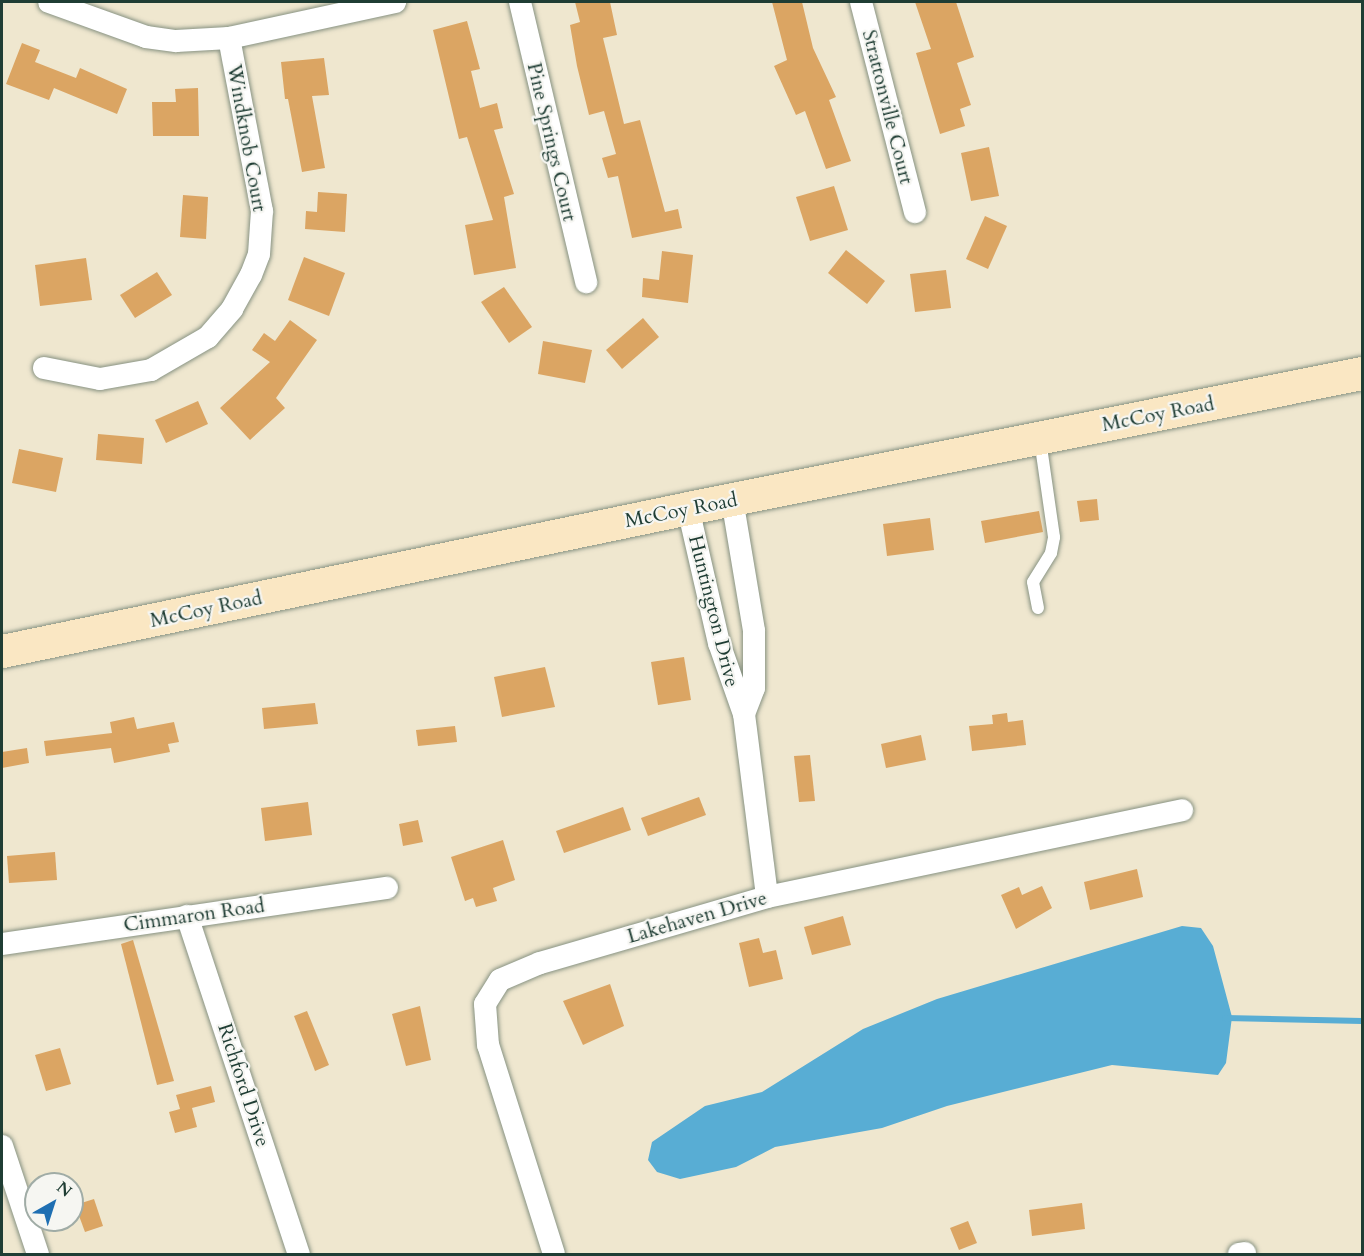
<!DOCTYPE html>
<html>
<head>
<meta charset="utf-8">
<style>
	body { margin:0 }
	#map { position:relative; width:1364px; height:1256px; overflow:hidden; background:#efe7cf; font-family:Cardo,serif }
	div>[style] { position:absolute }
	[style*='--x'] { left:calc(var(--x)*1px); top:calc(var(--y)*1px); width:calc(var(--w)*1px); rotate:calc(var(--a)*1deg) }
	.water>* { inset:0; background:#58add4 }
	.stream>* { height:6px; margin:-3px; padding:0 3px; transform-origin:3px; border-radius:3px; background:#58add4 }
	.building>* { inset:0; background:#dba563 }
	.roads { filter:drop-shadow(0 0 2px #879282) drop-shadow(0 0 2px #879282) }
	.lane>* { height:12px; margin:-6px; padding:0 6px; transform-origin:6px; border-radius:6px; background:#fff }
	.street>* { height:22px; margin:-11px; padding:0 11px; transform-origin:11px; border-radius:11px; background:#fff }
	.secondary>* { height:33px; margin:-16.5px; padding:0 16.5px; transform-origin:16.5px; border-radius:16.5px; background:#fae7c3 }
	span { translate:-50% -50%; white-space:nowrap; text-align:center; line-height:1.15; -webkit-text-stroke:4.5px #f6f6f2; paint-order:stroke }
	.street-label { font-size:20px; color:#1f3d34 }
	.frame { position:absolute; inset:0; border:3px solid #1f3d34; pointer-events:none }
	.north { position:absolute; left:24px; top:1172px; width:60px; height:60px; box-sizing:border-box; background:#f6f6f2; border:2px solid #a0aca6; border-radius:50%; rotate:39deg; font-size:16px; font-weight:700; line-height:24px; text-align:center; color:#1f3d34 }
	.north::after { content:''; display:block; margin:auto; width:21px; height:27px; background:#1f6fb2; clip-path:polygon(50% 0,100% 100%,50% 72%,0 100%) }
</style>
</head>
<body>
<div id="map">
	<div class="water">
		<div style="clip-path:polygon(1182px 926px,1201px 928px,1213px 946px,1232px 1017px,1226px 1063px,1218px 1075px,1112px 1065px,947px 1106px,882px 1128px,775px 1147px,736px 1167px,680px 1179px,657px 1172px,648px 1160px,652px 1142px,705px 1106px,762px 1092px,863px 1029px,937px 999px)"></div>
	</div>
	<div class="stream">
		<div style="--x:1225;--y:1018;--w:137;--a:1.3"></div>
	</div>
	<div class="building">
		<div style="clip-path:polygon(575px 2px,610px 2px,617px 35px,603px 38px,624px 124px,640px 120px,665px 212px,678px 209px,682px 228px,632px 238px,618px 176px,608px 178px,602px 158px,616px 154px,604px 111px,589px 115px,577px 66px,570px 25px,580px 22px)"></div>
		<div style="clip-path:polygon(772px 2px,802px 2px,813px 48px,836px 97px,829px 100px,851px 161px,826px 169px,805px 111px,796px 115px,774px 66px,787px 60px)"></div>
		<div style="clip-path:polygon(915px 2px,956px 2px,974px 57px,957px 63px,971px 105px,960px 109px,965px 126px,940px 134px,916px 53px,931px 49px)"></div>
		<div style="clip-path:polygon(467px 21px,480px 69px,471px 71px,480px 108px,497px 103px,503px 128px,494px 130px,514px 194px,504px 197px,516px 268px,474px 275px,465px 225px,493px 220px,467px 137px,459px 139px,433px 30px)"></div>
		<div style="clip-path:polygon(22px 43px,40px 50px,35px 62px,76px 78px,80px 68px,127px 89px,117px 114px,54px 88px,49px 100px,6px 84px)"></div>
		<div style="clip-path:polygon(324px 58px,329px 95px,312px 96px,325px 168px,302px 172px,288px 99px,285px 99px,281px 62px)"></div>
		<div style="clip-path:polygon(198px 88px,199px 136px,153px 136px,152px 102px,176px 102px,175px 89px)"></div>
		<div style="clip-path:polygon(989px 147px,999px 196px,971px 201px,961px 153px)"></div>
		<div style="clip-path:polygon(834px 186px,848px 230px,810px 241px,796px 197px)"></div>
		<div style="clip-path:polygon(318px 192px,347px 194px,345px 232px,305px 229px,306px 211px,317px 212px)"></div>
		<div style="clip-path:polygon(183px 195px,208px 197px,206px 239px,180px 237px)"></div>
		<div style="clip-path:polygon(985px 216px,1007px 226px,988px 269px,966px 259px)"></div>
		<div style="clip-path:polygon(846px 250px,885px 281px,867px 304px,828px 273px)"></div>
		<div style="clip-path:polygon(662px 251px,693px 255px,688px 303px,642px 297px,643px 278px,659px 280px)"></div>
		<div style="clip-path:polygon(304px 257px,345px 273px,329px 316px,288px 300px)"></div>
		<div style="clip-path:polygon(86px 258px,92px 300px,40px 306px,35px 265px)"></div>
		<div style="clip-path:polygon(946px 270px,951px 308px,915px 312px,910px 274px)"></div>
		<div style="clip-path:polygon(157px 272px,172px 295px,135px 318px,120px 295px)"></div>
		<div style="clip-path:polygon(504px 287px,532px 327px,509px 343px,481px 302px)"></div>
		<div style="clip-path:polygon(643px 318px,659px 337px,622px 369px,606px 350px)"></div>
		<div style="clip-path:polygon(290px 320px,317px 340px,276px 398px,285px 408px,250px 440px,220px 408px,270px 362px,252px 350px,264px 333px,275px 341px)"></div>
		<div style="clip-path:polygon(543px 341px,592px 350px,585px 383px,538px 374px)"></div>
		<div style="clip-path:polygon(198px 401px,208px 424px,166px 443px,155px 420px)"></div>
		<div style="clip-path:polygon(98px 434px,144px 438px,142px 464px,96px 460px)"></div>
		<div style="clip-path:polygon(19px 449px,63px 458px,56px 492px,12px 483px)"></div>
		<div style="clip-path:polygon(1097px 499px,1099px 520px,1080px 522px,1077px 501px)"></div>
		<div style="clip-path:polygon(1039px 511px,1043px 532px,985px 543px,981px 521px)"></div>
		<div style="clip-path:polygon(930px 518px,934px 550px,887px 556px,883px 524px)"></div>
		<div style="clip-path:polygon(684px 657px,691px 700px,658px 705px,651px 662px)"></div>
		<div style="clip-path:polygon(545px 667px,555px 707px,502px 717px,494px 677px)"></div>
		<div style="clip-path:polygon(315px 703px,318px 724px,264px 729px,262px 708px)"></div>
		<div style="clip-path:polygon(1007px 713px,1008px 722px,1023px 720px,1026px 745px,972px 751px,969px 726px,993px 724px,992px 715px)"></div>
		<div style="clip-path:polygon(134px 717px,137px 729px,174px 722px,179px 742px,168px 744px,170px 752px,114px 763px,111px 748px,46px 756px,44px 741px,112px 733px,110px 722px)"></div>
		<div style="clip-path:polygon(455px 726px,457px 742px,418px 746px,416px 730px)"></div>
		<div style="clip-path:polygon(921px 735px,926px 760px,886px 768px,881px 744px)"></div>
		<div style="clip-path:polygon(27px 748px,29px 763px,2px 768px,2px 752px)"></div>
		<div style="clip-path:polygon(810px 755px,815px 801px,799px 802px,794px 756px)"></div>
		<div style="clip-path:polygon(699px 797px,706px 815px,648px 836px,641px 818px)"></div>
		<div style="clip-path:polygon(308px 802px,312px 835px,265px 841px,261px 808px)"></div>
		<div style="clip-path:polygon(623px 807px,631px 830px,564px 853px,556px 831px)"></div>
		<div style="clip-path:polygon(418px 820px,423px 842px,403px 846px,399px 824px)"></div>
		<div style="clip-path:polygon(503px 840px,515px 880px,493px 888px,497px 901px,476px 907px,473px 898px,465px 901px,451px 857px)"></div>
		<div style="clip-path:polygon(55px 852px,57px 880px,9px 883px,7px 856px)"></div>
		<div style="clip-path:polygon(1137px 869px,1143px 897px,1090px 910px,1084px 882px)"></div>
		<div style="clip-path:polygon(1042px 886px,1052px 908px,1016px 929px,1001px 895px,1019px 887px,1022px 895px)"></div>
		<div style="clip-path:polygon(843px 916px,851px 945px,812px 955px,804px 927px)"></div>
		<div style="clip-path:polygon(759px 938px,763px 953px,776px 950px,783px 979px,749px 987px,739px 943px)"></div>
		<div style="clip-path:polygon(133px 940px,174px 1081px,157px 1085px,121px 944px)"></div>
		<div style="clip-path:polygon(610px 984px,624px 1026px,583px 1045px,563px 1001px)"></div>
		<div style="clip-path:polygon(420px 1006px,431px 1060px,406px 1066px,392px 1014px)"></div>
		<div style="clip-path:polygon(307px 1011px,329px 1065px,315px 1071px,294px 1016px)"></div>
		<div style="clip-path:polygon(60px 1048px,71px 1084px,46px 1091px,35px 1055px)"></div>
		<div style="clip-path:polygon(211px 1086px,215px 1102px,192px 1108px,197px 1127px,175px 1133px,169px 1112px,180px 1109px,176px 1095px)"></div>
		<div style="clip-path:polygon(94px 1199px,103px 1226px,85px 1232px,75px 1205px)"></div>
		<div style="clip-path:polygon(1082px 1203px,1085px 1229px,1032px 1236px,1029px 1210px)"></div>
		<div style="clip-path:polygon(968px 1221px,977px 1243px,959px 1250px,950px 1228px)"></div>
	</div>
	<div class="roads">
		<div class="lane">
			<div style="--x:1038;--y:608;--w:26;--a:-101"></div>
			<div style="--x:1033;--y:582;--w:34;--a:-58"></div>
			<div style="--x:1051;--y:553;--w:16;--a:-79"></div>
			<div style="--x:1054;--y:537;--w:98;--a:-98.2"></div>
		</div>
		<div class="street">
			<div style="--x:49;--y:2;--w:103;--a:19.8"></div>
			<div style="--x:146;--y:37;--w:30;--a:8"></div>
			<div style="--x:176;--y:41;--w:53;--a:-3.2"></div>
			<div style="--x:229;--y:38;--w:170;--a:-12.2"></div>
			<div style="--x:520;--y:2;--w:288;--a:76.7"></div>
			<div style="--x:861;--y:2;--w:217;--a:75.6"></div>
			<div style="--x:44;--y:368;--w:57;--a:11.1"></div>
			<div style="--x:100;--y:379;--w:52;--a:-10"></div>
			<div style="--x:151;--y:370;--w:66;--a:-30.1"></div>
			<div style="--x:208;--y:337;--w:37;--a:-49"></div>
			<div style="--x:232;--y:309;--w:39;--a:-61"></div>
			<div style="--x:251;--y:275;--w:22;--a:-69"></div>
			<div style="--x:259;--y:254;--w:43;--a:-86"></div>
			<div style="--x:262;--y:211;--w:176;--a:-100.8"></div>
			<div style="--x:732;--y:499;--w:134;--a:80.5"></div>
			<div style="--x:754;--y:631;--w:57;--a:90"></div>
			<div style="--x:754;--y:688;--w:28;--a:111"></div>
			<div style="--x:688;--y:508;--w:139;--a:77.1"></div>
			<div style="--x:719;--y:643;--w:75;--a:70.6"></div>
			<div style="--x:744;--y:714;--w:184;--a:82.8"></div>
			<div style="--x:187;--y:916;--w:356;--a:71.7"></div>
			<div style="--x:2;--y:944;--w:389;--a:-8.3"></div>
			<div style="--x:2;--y:1146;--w:114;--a:71.6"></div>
			<div style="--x:554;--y:1254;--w:219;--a:-107.5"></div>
			<div style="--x:488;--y:1045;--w:41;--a:-94.2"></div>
			<div style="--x:485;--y:1004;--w:28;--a:-58"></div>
			<div style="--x:500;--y:980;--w:43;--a:-23"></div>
			<div style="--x:540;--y:963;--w:236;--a:-16.2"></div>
			<div style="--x:767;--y:897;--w:424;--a:-11.8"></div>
			<div style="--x:1239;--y:1254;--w:6;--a:-9"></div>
		</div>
		<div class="secondary">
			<div style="--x:2;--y:651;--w:701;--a:-11.77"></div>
			<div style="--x:688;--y:508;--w:687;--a:-11.33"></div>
		</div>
	</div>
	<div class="street-label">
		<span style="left:888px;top:107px;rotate:76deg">Strattonville Court</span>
		<span style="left:247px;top:138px;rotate:80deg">Windknob Court</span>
		<span style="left:552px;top:142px;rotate:77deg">Pine Springs Court</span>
		<span style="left:1158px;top:414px;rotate:-11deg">McCoy Road</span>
		<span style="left:681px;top:510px;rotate:-11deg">McCoy Road</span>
		<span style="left:206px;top:609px;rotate:-12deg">McCoy Road</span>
		<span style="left:714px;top:611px;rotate:76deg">Huntington Drive</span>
		<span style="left:194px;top:915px;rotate:-8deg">Cimmaron Road</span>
		<span style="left:697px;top:917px;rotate:-16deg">Lakehaven Drive</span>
		<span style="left:244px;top:1085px;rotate:72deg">Richford Drive</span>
	</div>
	<div class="frame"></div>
	<div class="north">N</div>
</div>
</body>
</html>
